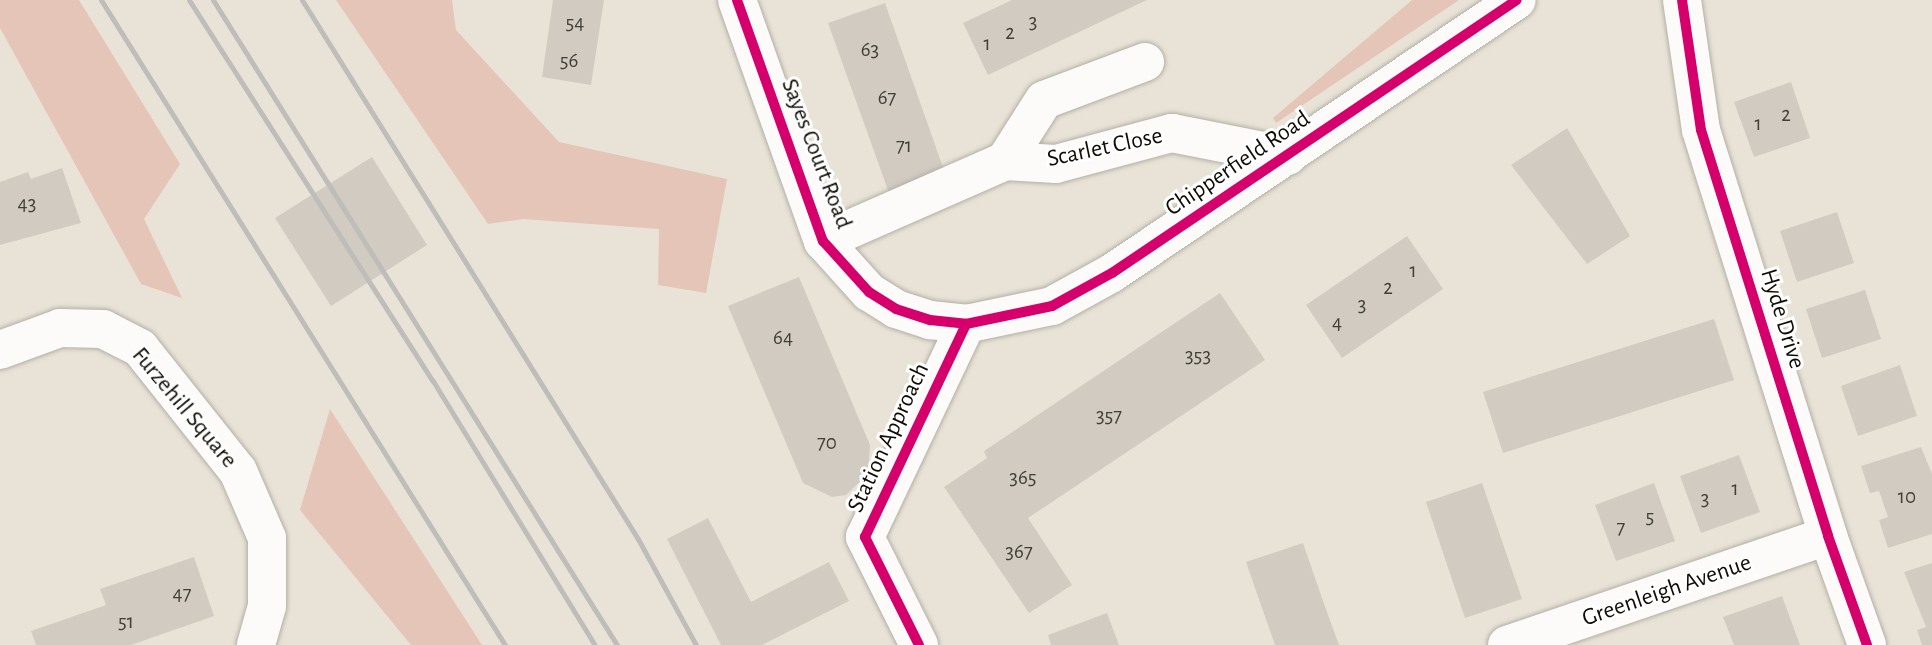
<!DOCTYPE html>
<html>
<head>
<meta charset="utf-8">
<style>
	body { margin:0 }
	#map { position:relative; width:1932px; height:645px; overflow:hidden; background:#e9e3d7; font-family:"Alegreya Sans",sans-serif }
	div>[style] { position:absolute }
	[style*='--x'] { left:calc(var(--x)*1px); top:calc(var(--y)*1px); width:calc(var(--w)*1px); rotate:calc(var(--a)*1deg) }
	.green>* { inset:0; background:#e5c5b7 }
	.building>* { inset:0; background:#d1cbc2 }
	.roads { filter:drop-shadow(0 0 2px #b4afa6) drop-shadow(0 0 2px #b4afa6) }
	.minor>* { height:38px; margin:-19px; padding:0 19px; transform-origin:19px; border-radius:19px; background:#fcfbf9 }
	.rail>* { height:5px; margin:-2.5px; padding:0 2.5px; transform-origin:2.5px; border-radius:2.5px; background:#bebdba }
	.cycleway>* { height:10px; margin:-5px; padding:0 5px; transform-origin:5px; border-radius:5px; background:#d6006c }
	span { translate:-50% -50%; white-space:nowrap; text-align:center; line-height:1.15; -webkit-text-stroke:6px #fff; paint-order:stroke }
	.number-label { font-size:21px; color:#423f37 }
	.number-label span { -webkit-text-stroke-width:0 }
	.street-label { font-size:24px; color:#0f0c05 }
</style>
</head>
<body>
<div id="map">
	<div class="green">
		<div style="clip-path:polygon(0 0,79px 0,180px 164px,144px 219px,182px 298px,141px 284px,0 28px)"></div>
		<div style="clip-path:polygon(336px 0,452px 0,456px 30px,559px 142px,727px 179px,706px 293px,658px 285px,659px 229px,523px 219px,488px 224px)"></div>
		<div style="clip-path:polygon(1412px 0,1459px 0,1276px 123px,1273px 118px)"></div>
		<div style="clip-path:polygon(330px 409px,482px 645px,411px 645px,300px 510px)"></div>
	</div>
	<div class="building">
		<div style="clip-path:polygon(553px 0,604px 0,591px 85px,542px 77px)"></div>
		<div style="clip-path:polygon(1012px 0,1147px 0,988px 75px,963px 23px)"></div>
		<div style="clip-path:polygon(885px 3px,945px 173px,889px 193px,828px 23px)"></div>
		<div style="clip-path:polygon(1791px 82px,1810px 138px,1754px 157px,1734px 102px)"></div>
		<div style="clip-path:polygon(1567px 128px,1630px 236px,1587px 264px,1511px 165px)"></div>
		<div style="clip-path:polygon(372px 157px,427px 245px,331px 306px,275px 218px)"></div>
		<div style="clip-path:polygon(62px 168px,81px 223px,0 245px,0 182px,28px 172px,31px 179px)"></div>
		<div style="clip-path:polygon(1837px 212px,1854px 263px,1797px 282px,1780px 231px)"></div>
		<div style="clip-path:polygon(1407px 236px,1443px 289px,1342px 358px,1306px 305px)"></div>
		<div style="clip-path:polygon(799px 277px,870px 445px,868px 474px,846px 495px,832px 497px,803px 483px,728px 306px)"></div>
		<div style="clip-path:polygon(1865px 290px,1881px 339px,1822px 358px,1806px 309px)"></div>
		<div style="clip-path:polygon(1220px 293px,1265px 360px,1028px 518px,1072px 585px,1029px 613px,944px 487px,987px 458px,984px 451px)"></div>
		<div style="clip-path:polygon(1714px 319px,1734px 380px,1503px 453px,1483px 392px)"></div>
		<div style="clip-path:polygon(1900px 365px,1917px 416px,1858px 436px,1841px 386px)"></div>
		<div style="clip-path:polygon(1921px 447px,1932px 474px,1932px 534px,1888px 548px,1879px 520px,1888px 517px,1879px 491px,1870px 493px,1861px 466px)"></div>
		<div style="clip-path:polygon(1739px 455px,1760px 512px,1701px 533px,1680px 476px)"></div>
		<div style="clip-path:polygon(1482px 483px,1522px 599px,1465px 618px,1426px 502px)"></div>
		<div style="clip-path:polygon(1654px 483px,1675px 541px,1616px 561px,1595px 505px)"></div>
		<div style="clip-path:polygon(708px 518px,751px 602px,829px 562px,849px 601px,762px 645px,721px 645px,667px 539px)"></div>
		<div style="clip-path:polygon(1303px 543px,1323px 601px,1339px 645px,1275px 645px,1246px 562px)"></div>
		<div style="clip-path:polygon(194px 557px,214px 616px,131px 645px,36px 645px,31px 631px,106px 605px,100px 589px)"></div>
		<div style="clip-path:polygon(1932px 563px,1932px 645px,1922px 645px,1917px 630px,1926px 627px,1904px 572px)"></div>
		<div style="clip-path:polygon(1782px 596px,1800px 645px,1734px 645px,1723px 617px)"></div>
		<div style="clip-path:polygon(1107px 613px,1119px 645px,1051px 645px,1048px 635px)"></div>
	</div>
	<div class="roads">
		<div class="minor">
			<div style="--x:737;--y:0;--w:256;--a:70.4"></div>
			<div style="--x:823;--y:241;--w:69;--a:48"></div>
			<div style="--x:869;--y:292;--w:32;--a:32"></div>
			<div style="--x:896;--y:309;--w:36;--a:18"></div>
			<div style="--x:930;--y:320;--w:36;--a:6"></div>
			<div style="--x:966;--y:324;--w:88;--a:-11.8"></div>
			<div style="--x:1052;--y:306;--w:68;--a:-28.8"></div>
			<div style="--x:1112;--y:273;--w:488;--a:-34"></div>
			<div style="--x:1682;--y:0;--w:131;--a:81.7"></div>
			<div style="--x:1701;--y:130;--w:425;--a:72.6"></div>
			<div style="--x:1828;--y:536;--w:116;--a:70.3"></div>
			<div style="--x:1005;--y:161;--w:72;--a:-57.4"></div>
			<div style="--x:1044;--y:100;--w:108;--a:-20.6"></div>
			<div style="--x:823;--y:241;--w:199;--a:-23.7"></div>
			<div style="--x:1005;--y:161;--w:51;--a:3.4"></div>
			<div style="--x:1056;--y:164;--w:120;--a:-15"></div>
			<div style="--x:1172;--y:133;--w:118;--a:11.2"></div>
			<div style="--x:0;--y:350;--w:64;--a:-20.1"></div>
			<div style="--x:60;--y:328;--w:43;--a:1.3"></div>
			<div style="--x:103;--y:329;--w:42;--a:27.2"></div>
			<div style="--x:140;--y:348;--w:157;--a:51.5"></div>
			<div style="--x:238;--y:471;--w:73;--a:66.6"></div>
			<div style="--x:267;--y:538;--w:68;--a:90"></div>
			<div style="--x:267;--y:606;--w:41;--a:105.8"></div>
			<div style="--x:919;--y:645;--w:121;--a:-116.6"></div>
			<div style="--x:865;--y:537;--w:236;--a:-64.6"></div>
			<div style="--x:1507;--y:645;--w:339;--a:-18.8"></div>
		</div>
	</div>
	<div class="rail">
		<div style="--x:101;--y:0;--w:761;--a:57.94"></div>
		<div style="--x:189;--y:0;--w:452;--a:57.4"></div>
		<div style="--x:433;--y:381;--w:310;--a:58.5"></div>
		<div style="--x:213;--y:0;--w:761;--a:57.94"></div>
		<div style="--x:302;--y:0;--w:635;--a:58.06"></div>
		<div style="--x:638;--y:539;--w:121;--a:61.3"></div>
	</div>
	<div class="cycleway">
		<div style="--x:737;--y:0;--w:256;--a:70.4"></div>
		<div style="--x:823;--y:241;--w:69;--a:48"></div>
		<div style="--x:869;--y:292;--w:32;--a:32"></div>
		<div style="--x:896;--y:309;--w:36;--a:18"></div>
		<div style="--x:930;--y:320;--w:36;--a:6"></div>
		<div style="--x:966;--y:324;--w:88;--a:-11.8"></div>
		<div style="--x:1052;--y:306;--w:68;--a:-28.8"></div>
		<div style="--x:1112;--y:273;--w:488;--a:-34"></div>
		<div style="--x:1682;--y:0;--w:131;--a:81.7"></div>
		<div style="--x:1701;--y:130;--w:425;--a:72.6"></div>
		<div style="--x:1828;--y:536;--w:116;--a:70.3"></div>
		<div style="--x:919;--y:645;--w:121;--a:-116.6"></div>
		<div style="--x:865;--y:537;--w:236;--a:-64.6"></div>
	</div>
	<div class="number-label">
		<span style="left:1033px;top:22px">3</span>
		<span style="left:575px;top:23px">54</span>
		<span style="left:1010px;top:33px">2</span>
		<span style="left:987px;top:44px">1</span>
		<span style="left:870px;top:50px">63</span>
		<span style="left:569px;top:61px">56</span>
		<span style="left:887px;top:98px">67</span>
		<span style="left:1786px;top:115px">2</span>
		<span style="left:1758px;top:124px">1</span>
		<span style="left:904px;top:146px">71</span>
		<span style="left:27px;top:204px">43</span>
		<span style="left:1413px;top:271px">1</span>
		<span style="left:1388px;top:288px">2</span>
		<span style="left:1362px;top:305px">3</span>
		<span style="left:1337px;top:323px">4</span>
		<span style="left:783px;top:338px">64</span>
		<span style="left:1198px;top:356px">353</span>
		<span style="left:1109px;top:416px">357</span>
		<span style="left:827px;top:443px">70</span>
		<span style="left:1023px;top:478px">365</span>
		<span style="left:1735px;top:489px">1</span>
		<span style="left:1907px;top:497px">10</span>
		<span style="left:1705px;top:499px">3</span>
		<span style="left:1650px;top:517px">5</span>
		<span style="left:1621px;top:528px">7</span>
		<span style="left:1019px;top:552px">367</span>
		<span style="left:182px;top:594px">47</span>
		<span style="left:126px;top:622px">51</span>
	</div>
	<div class="street-label">
		<span style="left:1105px;top:148px;rotate:-12deg">Scarlet Close</span>
		<span style="left:816px;top:154px;rotate:69deg">Sayes Court Road</span>
		<span style="left:1238px;top:164px;rotate:-34deg">Chipperfield Road</span>
		<span style="left:1782px;top:319px;rotate:73deg">Hyde Drive</span>
		<span style="left:184px;top:408px;rotate:50deg">Furzehill Square</span>
		<span style="left:889px;top:438px;rotate:-65deg">Station Approach</span>
		<span style="left:1667px;top:591px;rotate:-19deg">Greenleigh Avenue</span>
	</div>
</div>
</body>
</html>
